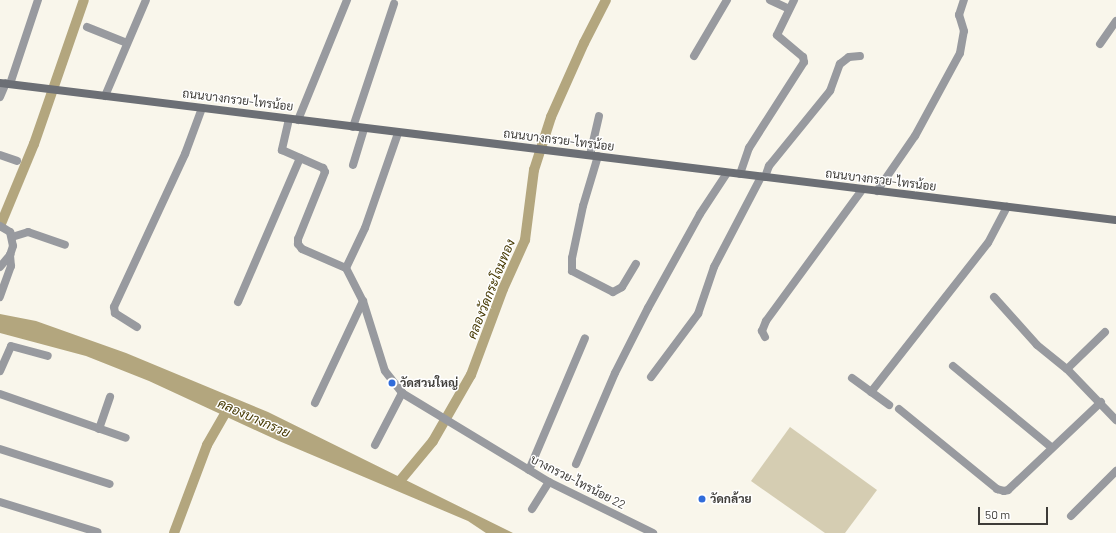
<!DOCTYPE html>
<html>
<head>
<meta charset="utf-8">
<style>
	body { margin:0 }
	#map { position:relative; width:1116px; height:533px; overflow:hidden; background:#f9f6eb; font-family:Barlow,Sarabun,sans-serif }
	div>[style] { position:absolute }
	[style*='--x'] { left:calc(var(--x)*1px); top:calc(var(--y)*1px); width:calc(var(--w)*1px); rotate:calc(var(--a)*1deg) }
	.green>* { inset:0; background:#d5cdb2 }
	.water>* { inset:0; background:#b3a67e }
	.canal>* { height:10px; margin:-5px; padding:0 5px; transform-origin:5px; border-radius:5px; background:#b3a67e }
	.street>* { height:8px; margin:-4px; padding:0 4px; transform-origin:4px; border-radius:4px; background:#989a9f }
	.secondary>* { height:8px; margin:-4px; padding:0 4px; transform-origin:4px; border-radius:4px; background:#6c6f75 }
	.dots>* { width:11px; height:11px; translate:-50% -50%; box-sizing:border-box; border:2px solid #fff; border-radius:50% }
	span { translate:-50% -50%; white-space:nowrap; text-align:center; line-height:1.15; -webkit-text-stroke:3px #fff; paint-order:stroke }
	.street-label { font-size:12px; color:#3e3c38 }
	.poi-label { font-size:12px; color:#3e3c38; font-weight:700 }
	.left { translate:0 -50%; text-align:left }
	.water-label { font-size:13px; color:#463902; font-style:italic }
	.scale { position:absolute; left:978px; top:507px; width:70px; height:18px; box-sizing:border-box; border:2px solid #3e3c38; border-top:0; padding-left:5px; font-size:12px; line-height:14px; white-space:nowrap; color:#3e3c38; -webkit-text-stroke:3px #fff; paint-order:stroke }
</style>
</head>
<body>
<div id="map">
	<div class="green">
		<div style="clip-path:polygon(790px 427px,877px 490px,845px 533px,825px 533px,751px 481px)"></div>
	</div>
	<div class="water">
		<div style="clip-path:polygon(0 314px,36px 321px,126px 353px,268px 412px,513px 533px,486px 533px,468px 521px,279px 441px,149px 381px,86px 356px,0 333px)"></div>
	</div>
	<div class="canal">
		<div style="--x:0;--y:226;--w:89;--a:-67.5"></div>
		<div style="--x:34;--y:144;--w:152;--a:-70.9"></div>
		<div style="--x:399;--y:482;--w:53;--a:-50.3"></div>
		<div style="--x:433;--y:441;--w:76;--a:-60.1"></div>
		<div style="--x:471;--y:375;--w:92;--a:-69.6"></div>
		<div style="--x:503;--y:289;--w:54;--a:-65.8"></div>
		<div style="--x:525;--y:240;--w:71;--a:-82.7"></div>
		<div style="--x:534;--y:170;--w:56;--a:-72.2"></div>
		<div style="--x:551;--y:117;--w:81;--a:-66"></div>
		<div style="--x:584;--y:43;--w:48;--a:-62.9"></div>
		<div style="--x:174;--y:533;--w:94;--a:-69.4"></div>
		<div style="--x:207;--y:445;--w:46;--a:-60.1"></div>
	</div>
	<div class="street">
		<div style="--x:770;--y:0;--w:21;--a:25"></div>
		<div style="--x:87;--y:27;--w:43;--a:21.8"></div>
		<div style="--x:1100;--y:44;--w:28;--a:-55"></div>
		<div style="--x:694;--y:56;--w:65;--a:-59.5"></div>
		<div style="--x:10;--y:84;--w:89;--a:-71.6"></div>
		<div style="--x:105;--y:96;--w:104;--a:-66.9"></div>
		<div style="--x:0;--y:97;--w:15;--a:-67"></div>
		<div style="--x:289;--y:119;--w:32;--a:103"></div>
		<div style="--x:282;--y:150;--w:45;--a:23.7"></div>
		<div style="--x:323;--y:168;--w:4;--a:63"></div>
		<div style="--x:325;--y:172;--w:72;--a:111.9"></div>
		<div style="--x:298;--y:239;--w:5;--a:90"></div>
		<div style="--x:298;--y:244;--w:6;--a:51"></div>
		<div style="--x:302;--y:249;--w:48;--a:23.4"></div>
		<div style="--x:346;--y:268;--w:37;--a:63"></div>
		<div style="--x:363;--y:301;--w:73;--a:72.6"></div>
		<div style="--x:385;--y:371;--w:28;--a:52"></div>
		<div style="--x:402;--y:393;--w:172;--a:31.2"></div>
		<div style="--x:549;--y:482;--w:116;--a:26.1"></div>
		<div style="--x:298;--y:120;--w:130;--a:-67.8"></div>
		<div style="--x:353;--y:127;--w:130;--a:-71.6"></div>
		<div style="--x:0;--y:155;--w:18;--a:19"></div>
		<div style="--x:590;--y:155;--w:40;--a:-77"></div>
		<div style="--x:598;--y:156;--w:52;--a:106.7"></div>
		<div style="--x:583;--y:206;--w:53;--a:101.9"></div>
		<div style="--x:572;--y:258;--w:13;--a:90"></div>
		<div style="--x:572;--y:271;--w:46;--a:27.1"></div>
		<div style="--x:613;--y:292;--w:10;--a:-29"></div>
		<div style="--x:622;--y:287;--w:27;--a:-59"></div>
		<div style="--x:353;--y:165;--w:38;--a:-73"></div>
		<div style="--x:740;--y:174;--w:28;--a:-71"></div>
		<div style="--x:749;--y:148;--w:102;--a:-57.4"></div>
		<div style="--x:804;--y:62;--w:5;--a:-101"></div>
		<div style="--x:803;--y:57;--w:34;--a:-140"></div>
		<div style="--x:777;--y:35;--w:39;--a:-64"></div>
		<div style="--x:765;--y:177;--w:12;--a:-70"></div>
		<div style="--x:769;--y:166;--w:97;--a:-50.9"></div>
		<div style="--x:830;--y:91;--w:29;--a:-70"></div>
		<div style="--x:840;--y:64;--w:11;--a:-38"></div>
		<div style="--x:849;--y:57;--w:11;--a:-5"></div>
		<div style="--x:877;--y:191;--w:67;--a:-55.4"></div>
		<div style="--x:915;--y:136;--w:94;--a:-61.5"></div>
		<div style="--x:960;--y:53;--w:22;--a:-80"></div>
		<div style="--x:964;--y:31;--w:17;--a:-107"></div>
		<div style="--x:959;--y:15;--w:16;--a:-72"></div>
		<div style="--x:0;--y:226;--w:12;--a:31"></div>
		<div style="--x:10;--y:232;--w:14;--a:78"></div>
		<div style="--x:13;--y:246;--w:9;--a:108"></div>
		<div style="--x:10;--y:255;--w:11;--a:85"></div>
		<div style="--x:11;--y:266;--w:33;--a:110"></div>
		<div style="--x:12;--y:237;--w:17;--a:-17"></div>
		<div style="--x:28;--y:232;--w:39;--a:19"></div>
		<div style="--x:0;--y:267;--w:16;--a:-50"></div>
		<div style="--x:346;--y:268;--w:44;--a:-64.6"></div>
		<div style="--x:365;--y:228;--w:101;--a:-70.8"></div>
		<div style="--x:994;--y:297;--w:64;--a:48.1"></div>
		<div style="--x:1037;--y:345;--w:38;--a:39"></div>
		<div style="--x:1067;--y:369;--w:71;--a:46.1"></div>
		<div style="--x:238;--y:302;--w:157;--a:-66.7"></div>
		<div style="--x:137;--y:327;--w:26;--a:-148"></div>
		<div style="--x:115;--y:313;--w:6;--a:-99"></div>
		<div style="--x:114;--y:307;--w:169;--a:-65.1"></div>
		<div style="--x:185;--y:154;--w:49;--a:-69.7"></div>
		<div style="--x:765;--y:337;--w:7;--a:-117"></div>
		<div style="--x:762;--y:331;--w:11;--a:-68"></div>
		<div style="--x:766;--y:321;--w:162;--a:-53.8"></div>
		<div style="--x:953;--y:366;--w:127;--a:39.6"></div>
		<div style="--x:1067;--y:369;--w:53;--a:-44.2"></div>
		<div style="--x:0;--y:371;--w:27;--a:-66"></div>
		<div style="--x:11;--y:346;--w:38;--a:15"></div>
		<div style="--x:651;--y:377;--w:79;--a:-53.3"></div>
		<div style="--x:698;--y:314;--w:50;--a:-71.2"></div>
		<div style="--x:714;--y:267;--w:102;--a:-62.4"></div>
		<div style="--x:852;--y:378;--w:46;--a:36.1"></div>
		<div style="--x:871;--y:392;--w:189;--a:-51.9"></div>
		<div style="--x:988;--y:243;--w:41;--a:-62.2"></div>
		<div style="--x:0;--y:394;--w:133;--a:19.2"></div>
		<div style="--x:315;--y:403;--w:113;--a:-64.8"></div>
		<div style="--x:899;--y:409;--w:127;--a:39.2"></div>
		<div style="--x:997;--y:489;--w:7;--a:16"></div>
		<div style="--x:1004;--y:491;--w:4;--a:-14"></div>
		<div style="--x:1008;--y:490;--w:128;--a:-43.4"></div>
		<div style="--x:99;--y:429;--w:34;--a:-71"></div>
		<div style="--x:375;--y:445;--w:59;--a:-62.6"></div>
		<div style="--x:0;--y:449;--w:115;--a:17.7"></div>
		<div style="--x:576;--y:464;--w:99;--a:-66.8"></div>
		<div style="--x:615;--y:373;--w:73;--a:-63.1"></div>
		<div style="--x:648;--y:308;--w:107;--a:-61"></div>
		<div style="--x:700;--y:214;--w:49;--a:-56.6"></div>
		<div style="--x:529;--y:470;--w:143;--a:-67"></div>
		<div style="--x:0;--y:502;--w:102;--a:17.2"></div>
		<div style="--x:532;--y:509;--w:32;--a:-58"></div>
		<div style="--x:1071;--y:516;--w:64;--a:-45"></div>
	</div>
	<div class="secondary">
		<div style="--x:0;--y:83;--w:1124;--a:7"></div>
	</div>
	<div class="dots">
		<div style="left:392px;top:383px;background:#316cda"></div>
		<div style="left:702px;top:499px;background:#316cda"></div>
	</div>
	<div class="street-label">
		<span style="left:238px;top:100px;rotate:7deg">ถนนบางกรวย-ไทรน้อย</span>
		<span style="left:559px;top:140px;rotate:7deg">ถนนบางกรวย-ไทรน้อย</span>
		<span style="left:881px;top:180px;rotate:7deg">ถนนบางกรวย-ไทรน้อย</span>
		<span style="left:578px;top:482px;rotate:27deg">บางกรวย-ไทรน้อย 22</span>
	</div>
	<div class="poi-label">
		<span class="left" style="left:400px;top:383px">วัดสวนใหญ่</span>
		<span class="left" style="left:710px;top:499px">วัดกล้วย</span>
	</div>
	<div class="water-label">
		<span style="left:491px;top:289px;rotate:-68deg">คลองวัดกระโจมทอง</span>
		<span style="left:254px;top:418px;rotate:24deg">คลองบางกรวย</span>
	</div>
	<div class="scale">50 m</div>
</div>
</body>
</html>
